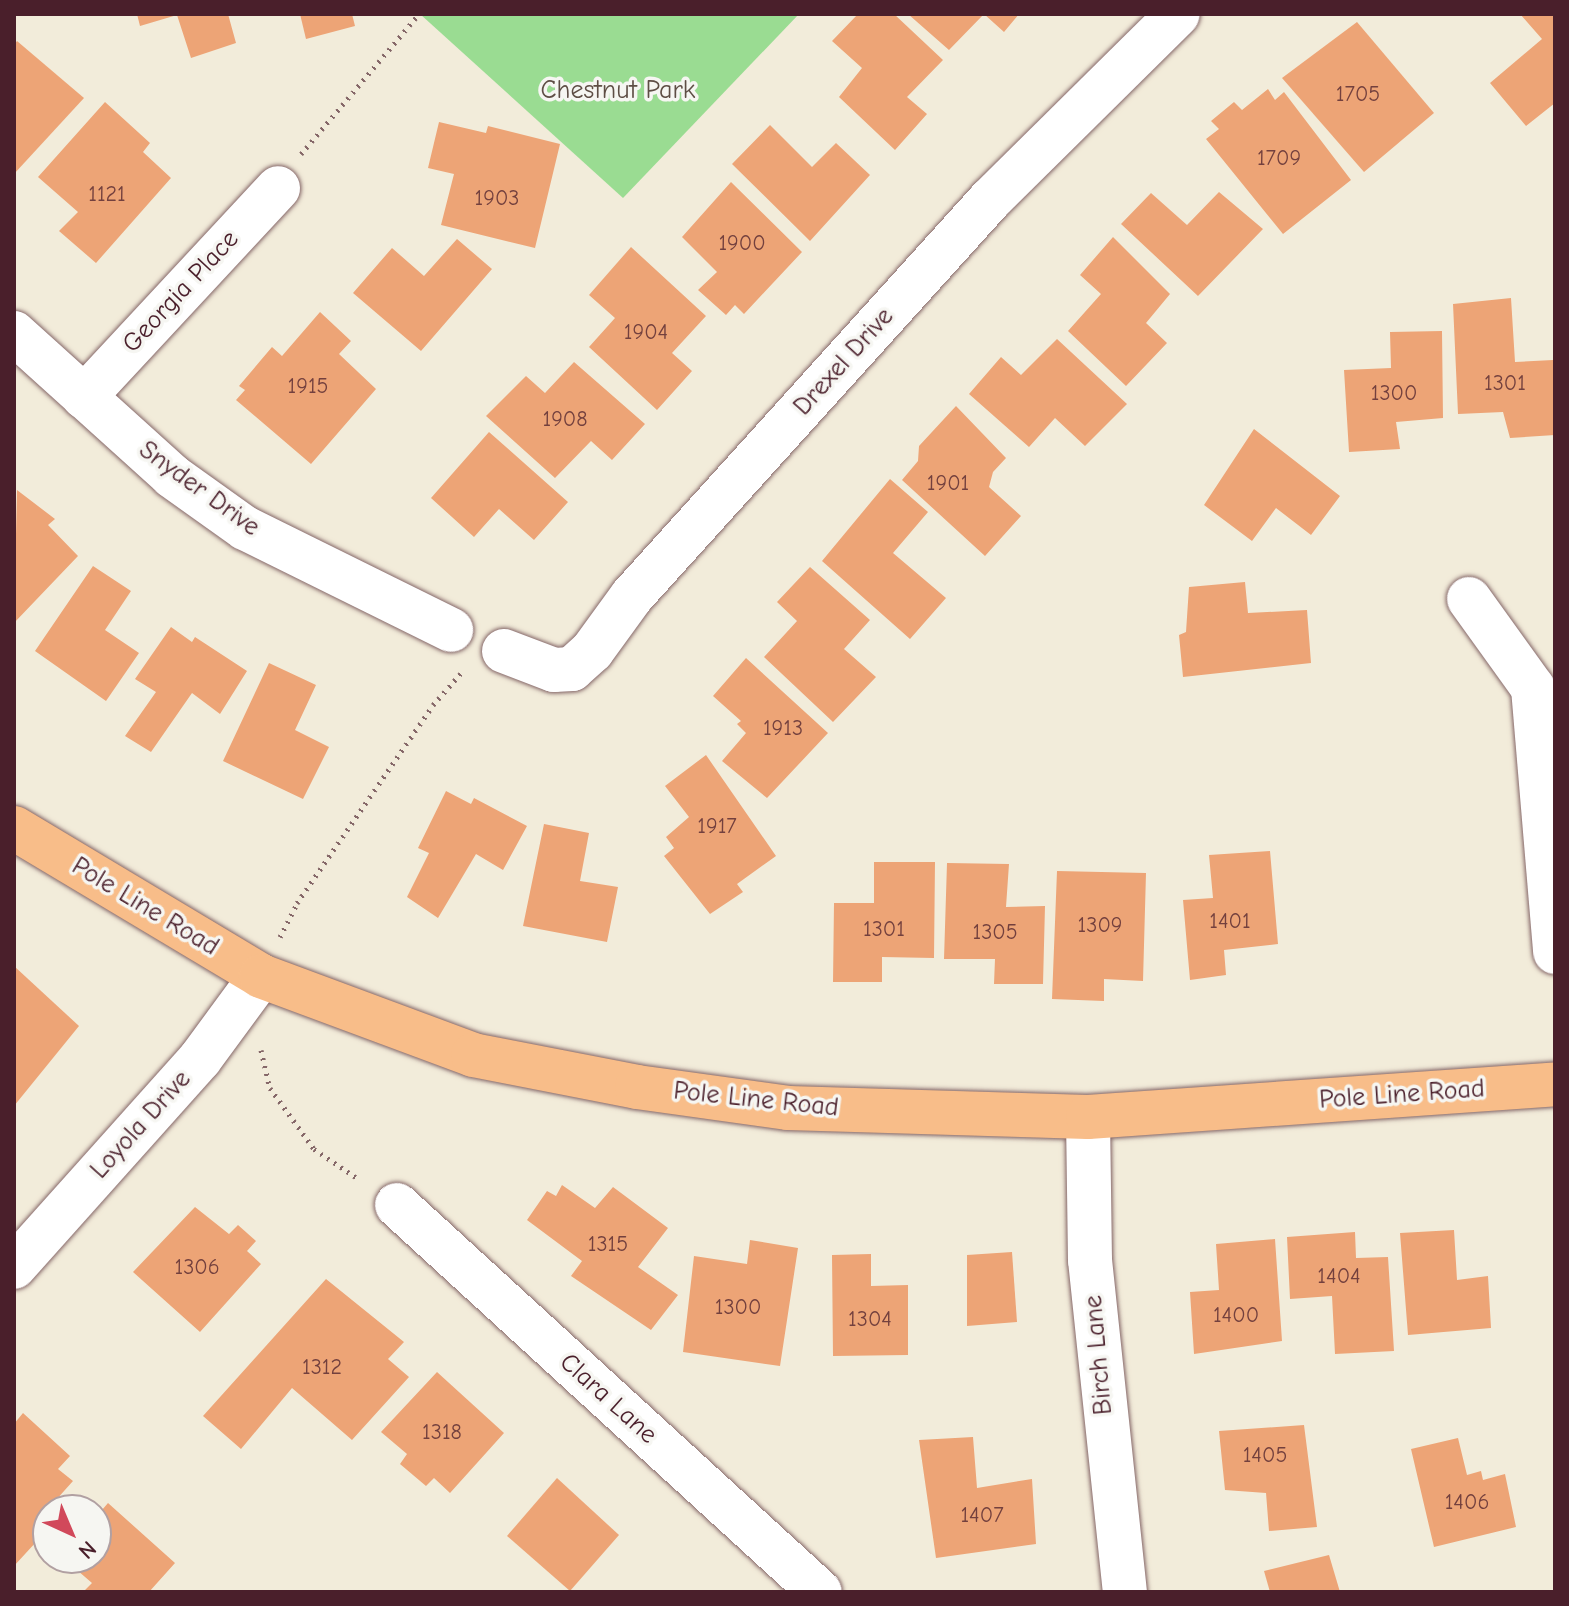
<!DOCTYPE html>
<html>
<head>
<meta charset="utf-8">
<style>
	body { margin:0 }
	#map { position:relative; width:1569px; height:1606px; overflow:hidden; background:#f2ecda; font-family:"Comic Neue",sans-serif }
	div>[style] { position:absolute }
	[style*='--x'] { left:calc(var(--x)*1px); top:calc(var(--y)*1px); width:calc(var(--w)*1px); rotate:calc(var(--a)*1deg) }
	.green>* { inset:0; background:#9adc92 }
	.building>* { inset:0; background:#eda476 }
	.path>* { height:5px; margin-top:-2.5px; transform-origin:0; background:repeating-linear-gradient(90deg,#856768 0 2px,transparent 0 8px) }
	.roads { filter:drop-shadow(0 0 2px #856768) drop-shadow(0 0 2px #856768) }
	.minor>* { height:44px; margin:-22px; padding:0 22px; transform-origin:22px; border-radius:22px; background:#fff }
	.major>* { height:44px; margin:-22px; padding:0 22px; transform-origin:22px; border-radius:22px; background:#f8bd89 }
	span { translate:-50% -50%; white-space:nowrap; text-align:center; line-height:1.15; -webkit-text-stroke:7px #f6f6f2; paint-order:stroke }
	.number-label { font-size:22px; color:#73403e }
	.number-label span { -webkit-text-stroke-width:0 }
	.park-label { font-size:26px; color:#5e4e45 }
	.street-label { font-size:26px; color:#4a1f2b }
	.frame { position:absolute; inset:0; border:16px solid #4a1f2b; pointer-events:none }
	.north { position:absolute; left:32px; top:1494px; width:80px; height:80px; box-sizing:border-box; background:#f6f6f2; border:2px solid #b1a0a2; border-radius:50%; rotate:136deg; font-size:22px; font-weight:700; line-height:32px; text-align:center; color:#4a1f2b }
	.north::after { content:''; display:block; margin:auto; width:28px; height:36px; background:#d1495b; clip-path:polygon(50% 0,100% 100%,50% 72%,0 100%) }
</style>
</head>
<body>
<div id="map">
	<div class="green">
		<div style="clip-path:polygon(420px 14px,799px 14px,623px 198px)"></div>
	</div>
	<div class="building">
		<div style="clip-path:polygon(137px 14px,228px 14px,236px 43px,191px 58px,177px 15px,140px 26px)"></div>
		<div style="clip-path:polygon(300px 14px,352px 14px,355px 26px,306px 39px)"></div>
		<div style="clip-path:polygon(858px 14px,894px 14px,943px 60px,907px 97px,927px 114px,895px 150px,839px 97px,862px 68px,832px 41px)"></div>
		<div style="clip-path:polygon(908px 14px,1019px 14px,1004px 32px,984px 14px,949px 50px)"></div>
		<div style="clip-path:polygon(1520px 14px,1555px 14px,1555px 103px,1526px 126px,1490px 83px,1542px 39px)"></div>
		<div style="clip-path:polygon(1357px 22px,1434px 113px,1364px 172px,1282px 78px)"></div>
		<div style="clip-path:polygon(17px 41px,84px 98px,14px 174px,14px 45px)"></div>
		<div style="clip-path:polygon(1268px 89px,1275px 100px,1284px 92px,1351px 180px,1283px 234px,1206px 139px,1219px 129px,1211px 121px,1234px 102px,1242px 110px)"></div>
		<div style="clip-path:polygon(105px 102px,150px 143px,143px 152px,171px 178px,96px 263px,59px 231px,78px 212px,38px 177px)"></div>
		<div style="clip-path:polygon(439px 122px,486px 133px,488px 126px,560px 144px,535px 248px,441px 225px,454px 174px,428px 168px)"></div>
		<div style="clip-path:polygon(770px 125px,812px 167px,836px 143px,870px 175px,810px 241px,732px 164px)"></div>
		<div style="clip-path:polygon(731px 182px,802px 252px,744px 314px,735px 305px,726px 315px,698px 290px,717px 272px,682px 237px)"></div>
		<div style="clip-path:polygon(1219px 192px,1263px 229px,1198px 296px,1121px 224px,1151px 193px,1187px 225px)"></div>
		<div style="clip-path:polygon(1113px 237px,1170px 294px,1146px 323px,1167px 343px,1126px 386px,1068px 331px,1101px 294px,1080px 275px)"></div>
		<div style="clip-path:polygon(457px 239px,492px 269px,421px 351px,353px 293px,392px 248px,424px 276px)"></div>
		<div style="clip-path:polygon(631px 247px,706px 316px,672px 353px,692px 371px,657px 410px,589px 347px,615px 318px,589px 295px)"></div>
		<div style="clip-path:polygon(1511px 298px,1515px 362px,1553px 360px,1555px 435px,1510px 438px,1503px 412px,1458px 414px,1453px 304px)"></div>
		<div style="clip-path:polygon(320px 312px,351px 341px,339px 354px,376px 389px,311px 464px,236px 400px,245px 390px,239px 386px,272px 347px,282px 356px)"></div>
		<div style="clip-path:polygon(1442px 331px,1443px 418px,1396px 422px,1400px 449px,1349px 452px,1344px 370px,1391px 368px,1390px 332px)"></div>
		<div style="clip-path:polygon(1057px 339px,1127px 404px,1085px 446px,1055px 418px,1029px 447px,969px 394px,1001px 357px,1021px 375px)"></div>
		<div style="clip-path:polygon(574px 362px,645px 424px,612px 460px,591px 441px,555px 478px,486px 416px,526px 376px,545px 393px)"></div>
		<div style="clip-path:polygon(956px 406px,1006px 458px,993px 472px,989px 487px,1021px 516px,985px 556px,902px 480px,918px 461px,919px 446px)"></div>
		<div style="clip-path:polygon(1254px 429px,1340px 496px,1311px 535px,1276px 508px,1252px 541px,1204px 505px)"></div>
		<div style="clip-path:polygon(489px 432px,568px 502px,534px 540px,499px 509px,474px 537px,431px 498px)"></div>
		<div style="clip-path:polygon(890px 479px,928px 512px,893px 553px,946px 598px,910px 639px,822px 561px)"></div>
		<div style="clip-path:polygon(17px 490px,55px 519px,48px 525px,78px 556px,14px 623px)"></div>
		<div style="clip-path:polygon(93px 566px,131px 591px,105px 630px,139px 653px,106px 701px,35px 651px)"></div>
		<div style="clip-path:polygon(810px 567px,870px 620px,844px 649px,876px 677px,833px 722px,764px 657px,797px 621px,777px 602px)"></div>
		<div style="clip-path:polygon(1245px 582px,1248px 613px,1307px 610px,1311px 663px,1183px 677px,1179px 635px,1186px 632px,1189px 587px)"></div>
		<div style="clip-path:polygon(171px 627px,192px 642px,195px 637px,247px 671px,220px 714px,192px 693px,151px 752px,125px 736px,156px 692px,135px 679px)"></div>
		<div style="clip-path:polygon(746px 658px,828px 733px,767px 798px,722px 761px,746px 733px,737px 724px,741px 721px,713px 696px)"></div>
		<div style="clip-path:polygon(269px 663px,316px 685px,295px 730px,329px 747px,303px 799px,223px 761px)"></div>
		<div style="clip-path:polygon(706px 755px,776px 856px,737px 884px,743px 892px,710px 914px,664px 856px,674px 848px,666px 837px,689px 817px,665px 786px)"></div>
		<div style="clip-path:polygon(446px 791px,471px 804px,474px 798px,527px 826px,503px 870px,476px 854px,438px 918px,407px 897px,429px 853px,418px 848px)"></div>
		<div style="clip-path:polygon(544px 824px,589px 833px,580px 881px,618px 887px,607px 942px,523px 926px)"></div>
		<div style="clip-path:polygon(1270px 851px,1278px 944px,1224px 950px,1226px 975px,1190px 980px,1183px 900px,1213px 898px,1209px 855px)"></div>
		<div style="clip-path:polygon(874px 862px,935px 862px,934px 958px,882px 957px,882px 982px,833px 982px,834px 903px,874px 903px)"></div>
		<div style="clip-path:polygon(947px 863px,1009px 864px,1006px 907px,1045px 906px,1043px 984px,994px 984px,995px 959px,944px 959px)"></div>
		<div style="clip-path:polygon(1057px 871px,1146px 873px,1143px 981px,1104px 979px,1104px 1001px,1052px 999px)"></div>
		<div style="clip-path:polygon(14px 966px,79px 1026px,14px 1106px)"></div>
		<div style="clip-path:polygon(562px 1185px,595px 1208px,613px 1187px,668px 1228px,638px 1267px,678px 1295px,651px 1330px,571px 1276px,582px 1261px,527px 1220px,547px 1191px,556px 1196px)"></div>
		<div style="clip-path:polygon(195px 1207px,229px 1234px,238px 1225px,256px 1241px,247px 1251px,261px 1264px,200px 1332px,133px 1272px)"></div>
		<div style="clip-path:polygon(1454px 1230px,1457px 1280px,1488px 1276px,1491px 1328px,1408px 1335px,1400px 1233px)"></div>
		<div style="clip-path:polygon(1355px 1232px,1356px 1258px,1388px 1257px,1394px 1351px,1335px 1354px,1332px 1296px,1290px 1299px,1287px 1237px)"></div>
		<div style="clip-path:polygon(1275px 1239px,1282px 1341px,1194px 1354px,1190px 1292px,1219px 1290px,1216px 1244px)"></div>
		<div style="clip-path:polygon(750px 1240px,798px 1248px,780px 1366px,683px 1352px,694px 1256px,747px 1264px)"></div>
		<div style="clip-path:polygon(1012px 1252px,1017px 1322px,967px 1326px,967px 1255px)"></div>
		<div style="clip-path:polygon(871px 1254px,871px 1286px,908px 1285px,908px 1355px,833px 1356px,832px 1255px)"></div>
		<div style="clip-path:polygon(326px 1279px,404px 1342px,388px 1359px,409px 1377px,352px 1440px,292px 1388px,241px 1449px,203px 1416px)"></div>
		<div style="clip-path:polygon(437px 1372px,504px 1433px,450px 1493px,434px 1478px,426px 1486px,400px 1464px,407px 1454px,381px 1432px)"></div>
		<div style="clip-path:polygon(23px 1413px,70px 1456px,58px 1469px,73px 1481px,38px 1520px,48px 1529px,14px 1566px,14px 1424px)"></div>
		<div style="clip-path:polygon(1304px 1425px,1317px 1527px,1269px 1531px,1266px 1493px,1225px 1490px,1219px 1431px)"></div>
		<div style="clip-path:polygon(973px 1437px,977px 1488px,1032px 1479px,1036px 1544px,936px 1558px,919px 1440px)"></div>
		<div style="clip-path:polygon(1458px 1438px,1467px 1475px,1481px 1471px,1483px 1480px,1505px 1474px,1516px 1527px,1434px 1547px,1411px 1449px)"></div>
		<div style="clip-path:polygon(557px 1478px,619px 1535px,570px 1591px,507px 1536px)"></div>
		<div style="clip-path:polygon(108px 1503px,175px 1563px,149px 1592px,83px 1592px,92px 1583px,63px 1558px,96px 1558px,96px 1517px)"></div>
		<div style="clip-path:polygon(1329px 1555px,1340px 1592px,1270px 1592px,1264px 1571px)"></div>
	</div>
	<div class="path">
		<div style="--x:301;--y:154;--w:183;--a:-49.9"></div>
		<div style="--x:280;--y:937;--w:38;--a:-63"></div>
		<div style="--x:297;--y:903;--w:240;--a:-55.5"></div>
		<div style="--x:433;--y:705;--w:44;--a:-48.7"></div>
		<div style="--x:261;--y:1050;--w:39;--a:77"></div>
		<div style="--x:270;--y:1088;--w:75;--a:54.2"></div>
		<div style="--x:314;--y:1149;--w:55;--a:34"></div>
	</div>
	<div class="roads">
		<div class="minor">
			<div style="--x:14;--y:333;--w:213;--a:42.1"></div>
			<div style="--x:172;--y:476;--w:90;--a:35.5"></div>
			<div style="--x:245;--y:528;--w:230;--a:26.3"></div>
			<div style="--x:84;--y:397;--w:285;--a:-47.1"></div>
			<div style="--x:1469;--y:599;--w:110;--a:54.3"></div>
			<div style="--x:1533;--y:688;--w:265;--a:85.2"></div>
			<div style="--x:504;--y:651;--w:53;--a:20.8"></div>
			<div style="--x:554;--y:670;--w:18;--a:-3"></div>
			<div style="--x:572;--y:669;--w:27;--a:-42"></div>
			<div style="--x:592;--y:651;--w:68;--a:-54"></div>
			<div style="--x:632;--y:596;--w:534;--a:-47.89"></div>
			<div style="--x:990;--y:200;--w:264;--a:-44.7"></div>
			<div style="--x:1088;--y:1117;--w:143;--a:89.2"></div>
			<div style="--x:1090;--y:1260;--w:334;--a:84"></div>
			<div style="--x:397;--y:1205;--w:573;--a:42.46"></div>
			<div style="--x:14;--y:1267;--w:279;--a:-48.2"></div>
			<div style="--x:200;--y:1059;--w:103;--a:-53.7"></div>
		</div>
		<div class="major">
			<div style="--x:14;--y:828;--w:288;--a:30.9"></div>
			<div style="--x:261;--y:976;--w:226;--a:20.4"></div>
			<div style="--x:473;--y:1055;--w:167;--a:11"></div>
			<div style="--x:637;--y:1087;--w:152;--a:7.9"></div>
			<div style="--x:788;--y:1108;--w:300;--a:1.7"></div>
			<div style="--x:1088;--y:1117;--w:468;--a:-4"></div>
		</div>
	</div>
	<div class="number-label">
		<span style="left:1358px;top:95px">1705</span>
		<span style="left:1279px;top:159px">1709</span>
		<span style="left:107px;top:195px">1121</span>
		<span style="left:497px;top:199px">1903</span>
		<span style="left:742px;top:244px">1900</span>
		<span style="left:646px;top:333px">1904</span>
		<span style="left:1505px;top:384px">1301</span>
		<span style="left:308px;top:387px">1915</span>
		<span style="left:1394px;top:394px">1300</span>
		<span style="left:565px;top:420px">1908</span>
		<span style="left:948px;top:484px">1901</span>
		<span style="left:783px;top:729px">1913</span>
		<span style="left:717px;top:827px">1917</span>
		<span style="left:1230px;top:922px">1401</span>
		<span style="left:1100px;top:926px">1309</span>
		<span style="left:884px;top:930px">1301</span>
		<span style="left:995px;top:933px">1305</span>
		<span style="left:608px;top:1245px">1315</span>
		<span style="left:197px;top:1268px">1306</span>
		<span style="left:1339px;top:1277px">1404</span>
		<span style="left:738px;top:1308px">1300</span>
		<span style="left:1236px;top:1316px">1400</span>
		<span style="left:870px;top:1320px">1304</span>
		<span style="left:322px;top:1368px">1312</span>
		<span style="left:442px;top:1433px">1318</span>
		<span style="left:1265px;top:1456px">1405</span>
		<span style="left:1467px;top:1503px">1406</span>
		<span style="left:982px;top:1516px">1407</span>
	</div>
	<div class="park-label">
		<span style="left:618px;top:91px">Chestnut Park</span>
	</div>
	<div class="street-label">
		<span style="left:181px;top:292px;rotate:-47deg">Georgia Place</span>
		<span style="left:844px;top:362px;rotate:-48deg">Drexel Drive</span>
		<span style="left:199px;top:489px;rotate:36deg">Snyder Drive</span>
		<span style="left:145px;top:907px;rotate:31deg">Pole Line Road</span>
		<span style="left:1402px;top:1095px;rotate:-4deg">Pole Line Road</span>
		<span style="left:756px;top:1100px;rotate:6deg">Pole Line Road</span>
		<span style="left:141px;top:1125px;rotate:-48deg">Loyola Drive</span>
		<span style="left:1099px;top:1355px;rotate:-95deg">Birch Lane</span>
		<span style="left:608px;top:1399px;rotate:42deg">Clara Lane</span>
	</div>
	<div class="frame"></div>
	<div class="north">N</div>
</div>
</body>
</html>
